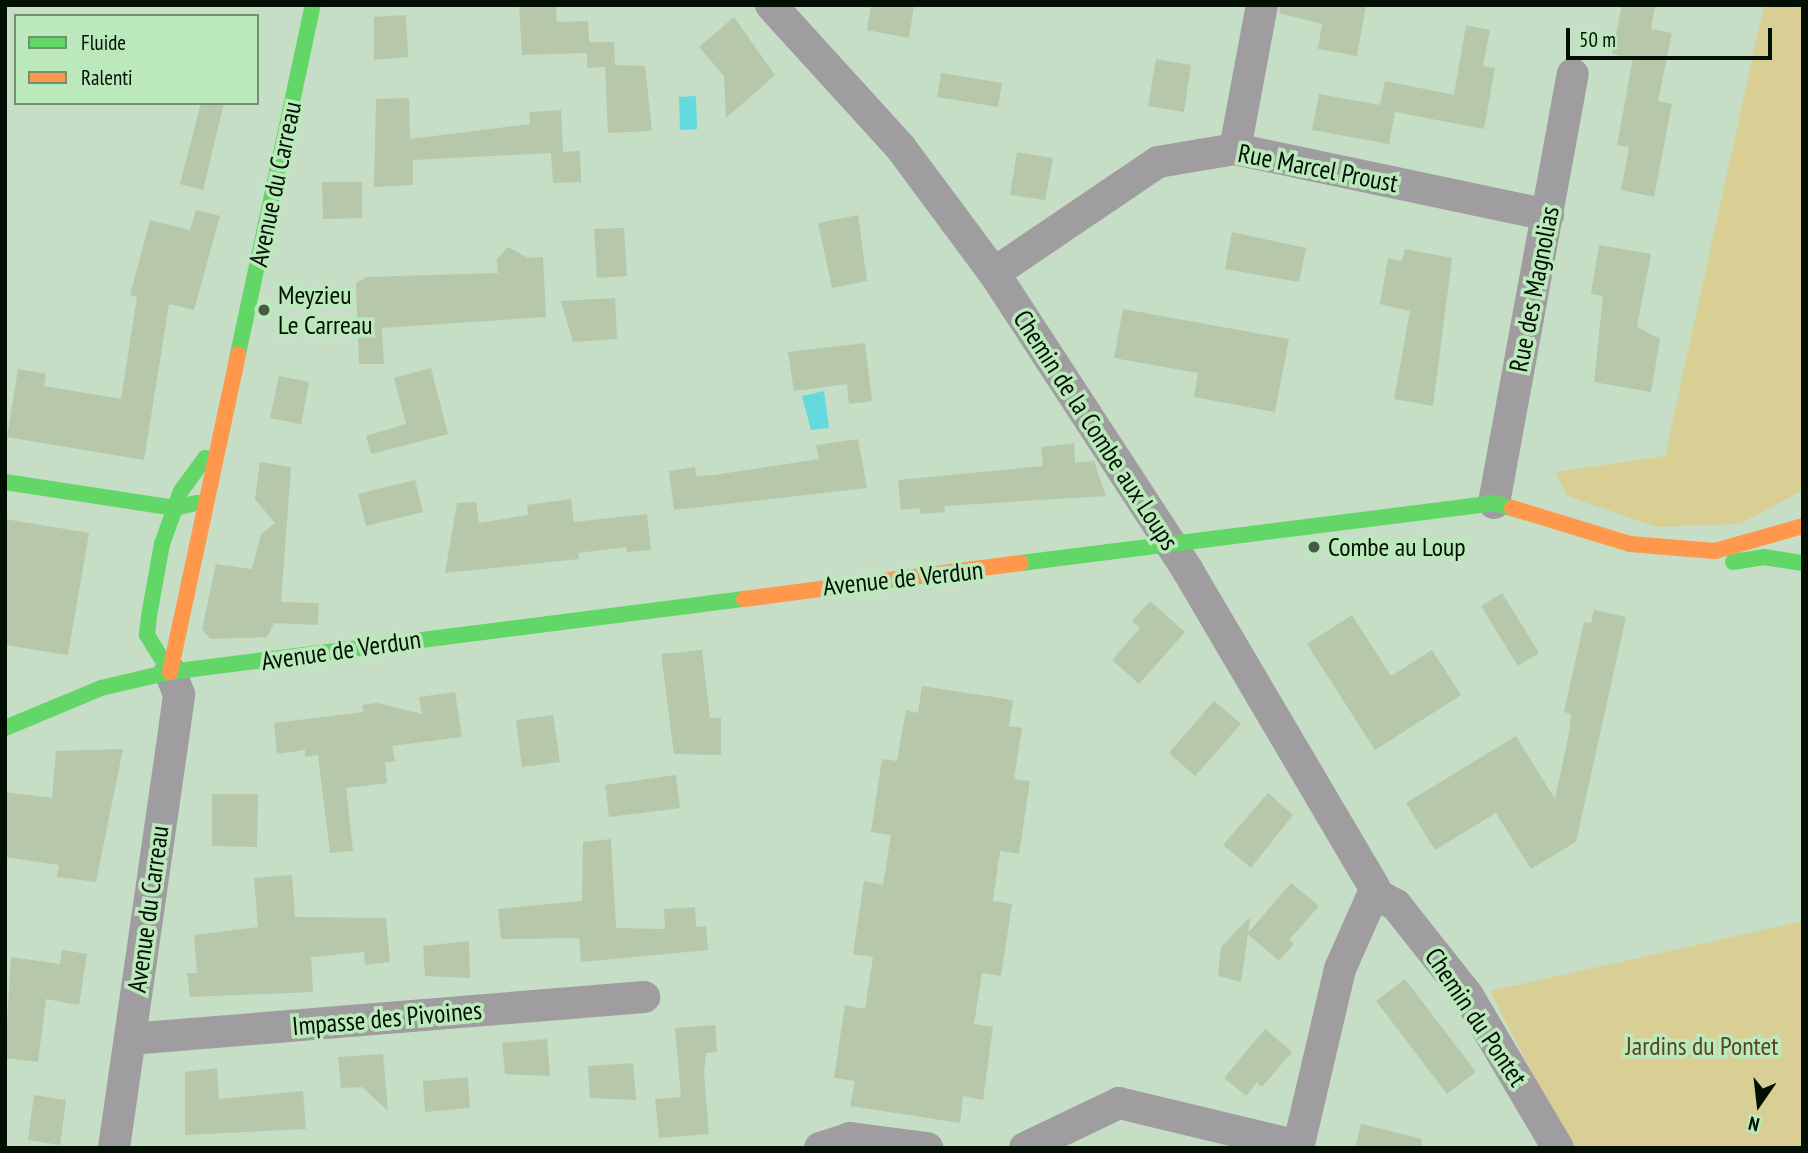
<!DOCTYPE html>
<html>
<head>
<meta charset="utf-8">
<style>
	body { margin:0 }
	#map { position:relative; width:1808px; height:1153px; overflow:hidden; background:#c6dec6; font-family:"PT Sans Narrow",sans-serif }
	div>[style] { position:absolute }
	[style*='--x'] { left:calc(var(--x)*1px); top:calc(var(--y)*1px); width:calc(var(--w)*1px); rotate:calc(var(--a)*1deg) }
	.green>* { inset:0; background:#d9ce93 }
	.water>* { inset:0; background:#62dade }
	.building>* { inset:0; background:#b6c7aa }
	.street>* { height:32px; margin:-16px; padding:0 16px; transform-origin:16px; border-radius:16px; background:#9f9d9f }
	.fast>* { height:16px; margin:-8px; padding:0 8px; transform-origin:8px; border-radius:8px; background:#63d668 }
	.slow>* { height:16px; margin:-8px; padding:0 8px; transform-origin:8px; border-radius:8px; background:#ff974d }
	.dots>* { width:19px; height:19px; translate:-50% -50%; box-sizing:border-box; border:4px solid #bbe9bb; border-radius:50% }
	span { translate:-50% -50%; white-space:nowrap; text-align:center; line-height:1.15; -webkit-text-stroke:7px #bbe9bb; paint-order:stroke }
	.street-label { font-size:26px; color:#021003 }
	.poi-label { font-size:26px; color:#021003 }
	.left { translate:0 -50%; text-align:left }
	.park-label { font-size:26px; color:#58451c }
	.frame { position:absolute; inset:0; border:7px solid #021003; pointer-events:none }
	.legend { position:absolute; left:14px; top:14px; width:245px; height:91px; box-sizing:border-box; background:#bbe9bb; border:2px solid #719271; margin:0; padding:9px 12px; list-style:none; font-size:21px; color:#021003 }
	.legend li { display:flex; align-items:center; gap:14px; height:35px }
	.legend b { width:35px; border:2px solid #719271 }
	.north { position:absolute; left:1724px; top:1069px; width:70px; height:70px; -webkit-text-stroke:5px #bbe9bb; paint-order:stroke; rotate:194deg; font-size:19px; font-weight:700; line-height:28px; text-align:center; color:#021003 }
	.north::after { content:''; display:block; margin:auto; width:24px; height:32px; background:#021003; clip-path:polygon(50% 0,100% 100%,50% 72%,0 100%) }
	.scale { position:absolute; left:1566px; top:28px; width:206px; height:32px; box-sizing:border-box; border:4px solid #021003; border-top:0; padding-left:9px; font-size:21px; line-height:24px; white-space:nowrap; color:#021003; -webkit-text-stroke:5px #bbe9bb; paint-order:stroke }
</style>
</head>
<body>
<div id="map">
	<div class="green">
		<div style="clip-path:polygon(1764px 5px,1803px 8px,1803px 490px,1740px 524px,1657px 527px,1567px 496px,1555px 472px,1665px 456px)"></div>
		<div style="clip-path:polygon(1803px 921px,1803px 1148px,1571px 1148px,1490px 991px)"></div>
	</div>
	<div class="water">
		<div style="clip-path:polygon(696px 96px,697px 129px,680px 130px,679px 97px)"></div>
		<div style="clip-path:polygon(824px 391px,829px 428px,811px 430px,802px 396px)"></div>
	</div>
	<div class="building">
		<div style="clip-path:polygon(556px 5px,557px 22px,588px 21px,589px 42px,614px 42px,615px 65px,645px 66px,652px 131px,608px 133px,605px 67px,587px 68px,587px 53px,522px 55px,519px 6px)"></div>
		<div style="clip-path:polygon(871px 5px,914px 5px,909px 38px,867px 30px)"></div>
		<div style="clip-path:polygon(1280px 5px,1366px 5px,1357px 56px,1318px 49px,1322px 24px,1279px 13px)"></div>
		<div style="clip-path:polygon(1622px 5px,1655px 5px,1651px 29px,1672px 33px,1658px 101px,1672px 104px,1654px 197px,1621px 190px,1629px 147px,1617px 145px,1633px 58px,1612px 54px)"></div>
		<div style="clip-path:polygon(406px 15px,408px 57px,374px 60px,374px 17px)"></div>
		<div style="clip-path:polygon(734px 17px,775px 75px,726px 118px,724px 76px,699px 47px)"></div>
		<div style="clip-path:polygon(1466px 25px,1490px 30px,1483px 66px,1495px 68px,1484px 129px,1395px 112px,1389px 144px,1312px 130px,1319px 94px,1380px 105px,1385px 81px,1454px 95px)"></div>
		<div style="clip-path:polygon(1156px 59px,1191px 65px,1184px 112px,1148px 106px)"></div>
		<div style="clip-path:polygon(941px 73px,1002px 83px,998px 107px,937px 97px)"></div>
		<div style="clip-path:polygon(409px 98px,410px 139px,530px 124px,529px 112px,561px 110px,563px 152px,580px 151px,581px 182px,553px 183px,551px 153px,413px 160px,413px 185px,374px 187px,376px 99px)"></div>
		<div style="clip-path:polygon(201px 103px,224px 103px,203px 190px,180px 184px)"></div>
		<div style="clip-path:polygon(1017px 152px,1053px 158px,1045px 200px,1010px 195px)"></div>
		<div style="clip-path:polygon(322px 182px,362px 182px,362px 218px,323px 219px)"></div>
		<div style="clip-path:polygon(196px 210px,220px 216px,194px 310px,169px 304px,144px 460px,7px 437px,18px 369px,46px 374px,44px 386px,121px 399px,137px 297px,130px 295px,150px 220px,190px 230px)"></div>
		<div style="clip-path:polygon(858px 215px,867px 281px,832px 288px,818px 223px)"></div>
		<div style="clip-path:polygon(624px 228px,627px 276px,597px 278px,594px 229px)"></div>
		<div style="clip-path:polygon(1232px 232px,1306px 248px,1299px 282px,1225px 269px)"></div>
		<div style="clip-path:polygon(1599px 245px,1651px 254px,1637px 327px,1660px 339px,1651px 392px,1594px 382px,1603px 296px,1591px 294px)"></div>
		<div style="clip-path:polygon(508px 247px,528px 258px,543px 257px,546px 317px,382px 328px,384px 364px,359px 364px,356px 283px,366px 277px,498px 273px,497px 259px)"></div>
		<div style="clip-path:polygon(1405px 249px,1452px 258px,1433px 406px,1394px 399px,1410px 311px,1380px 304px,1388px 258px,1402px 261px)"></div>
		<div style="clip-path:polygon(615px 298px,617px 339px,573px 342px,561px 301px)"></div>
		<div style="clip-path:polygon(1123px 309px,1289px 339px,1275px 412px,1194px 397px,1198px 373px,1114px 358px)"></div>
		<div style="clip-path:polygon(865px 343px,872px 401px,849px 404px,847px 384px,794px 391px,788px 352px)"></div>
		<div style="clip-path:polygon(431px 368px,448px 434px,371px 454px,366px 436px,406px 424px,394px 378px)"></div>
		<div style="clip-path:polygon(279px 376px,309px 382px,301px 424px,270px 418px)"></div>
		<div style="clip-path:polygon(858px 439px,867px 488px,674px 510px,669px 471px,695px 467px,696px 476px,714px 475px,819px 459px,816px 445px)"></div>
		<div style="clip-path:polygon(1074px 443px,1075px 463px,1094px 461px,1106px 496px,944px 506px,945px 512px,920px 514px,920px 508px,901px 510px,898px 480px,1043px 466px,1041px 447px)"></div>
		<div style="clip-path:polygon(260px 462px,291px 467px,281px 602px,319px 603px,318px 625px,274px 623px,267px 637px,210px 639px,202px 629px,216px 564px,252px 569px,261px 534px,275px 523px,255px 499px)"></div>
		<div style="clip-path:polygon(415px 480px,423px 512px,366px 526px,358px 494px)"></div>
		<div style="clip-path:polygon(571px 499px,574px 522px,647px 514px,651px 550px,627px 552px,626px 547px,578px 553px,579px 559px,445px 573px,457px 503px,476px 502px,479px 523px,528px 515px,527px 505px)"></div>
		<div style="clip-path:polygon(5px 519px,89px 533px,68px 655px,5px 645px)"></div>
		<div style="clip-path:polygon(1502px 593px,1539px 653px,1518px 666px,1481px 606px)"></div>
		<div style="clip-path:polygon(1150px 601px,1185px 632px,1139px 684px,1112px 660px,1140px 628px,1132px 621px)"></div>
		<div style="clip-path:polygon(1594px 610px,1626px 617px,1576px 842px,1531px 869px,1496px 813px,1435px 850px,1406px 803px,1516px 736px,1555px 799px,1570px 728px,1571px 714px,1564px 712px,1584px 622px,1591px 623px)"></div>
		<div style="clip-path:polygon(1352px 615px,1391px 676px,1432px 650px,1461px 695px,1375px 750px,1307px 644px)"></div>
		<div style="clip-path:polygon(702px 650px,710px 718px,721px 718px,721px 755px,674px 754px,661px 654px)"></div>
		<div style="clip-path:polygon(922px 686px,1013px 700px,1009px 726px,1022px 728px,1014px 779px,1030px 781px,1019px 854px,1000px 851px,993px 901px,1012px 904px,1001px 976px,982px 973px,974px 1024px,993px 1027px,983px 1100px,963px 1096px,960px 1123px,850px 1106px,855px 1081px,834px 1078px,845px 1005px,865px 1009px,873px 957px,853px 954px,864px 881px,883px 885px,891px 835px,871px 832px,882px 759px,897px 761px,906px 710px,918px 713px)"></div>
		<div style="clip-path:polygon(455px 692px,462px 737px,392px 746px,395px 761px,385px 762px,387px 783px,346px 788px,353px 851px,330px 853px,318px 755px,305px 757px,305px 750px,277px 754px,274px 723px,363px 712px,362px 705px,377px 703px,422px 714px,419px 697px)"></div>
		<div style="clip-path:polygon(1214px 701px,1241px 724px,1195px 776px,1169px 753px)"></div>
		<div style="clip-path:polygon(553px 715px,560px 762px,522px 767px,516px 720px)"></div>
		<div style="clip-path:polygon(123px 749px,96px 882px,57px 877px,59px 865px,5px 857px,5px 792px,52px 798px,56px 751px)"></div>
		<div style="clip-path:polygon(676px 775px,680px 808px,609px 817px,605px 785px)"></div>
		<div style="clip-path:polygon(1268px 793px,1293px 815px,1251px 868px,1223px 845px)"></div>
		<div style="clip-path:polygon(212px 794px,258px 794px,257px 847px,212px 846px)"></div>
		<div style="clip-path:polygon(611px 839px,616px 928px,665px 929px,664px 909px,695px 907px,696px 927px,706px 926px,708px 950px,581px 962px,579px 938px,501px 939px,498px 909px,582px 901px,583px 842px)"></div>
		<div style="clip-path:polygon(292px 875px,295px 917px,386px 918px,390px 962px,365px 965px,364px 952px,311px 957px,313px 992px,190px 997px,187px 973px,197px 973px,194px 935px,258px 927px,254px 878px)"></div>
		<div style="clip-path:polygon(1291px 883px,1319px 906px,1289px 940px,1294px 944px,1279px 961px,1248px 934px,1241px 982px,1218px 976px,1221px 947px,1251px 916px,1248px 933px)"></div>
		<div style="clip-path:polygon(469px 941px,470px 978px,425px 976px,423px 946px)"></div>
		<div style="clip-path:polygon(62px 950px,87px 954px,79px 1005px,46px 999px,38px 1062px,5px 1058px,11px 957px,60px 964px)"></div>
		<div style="clip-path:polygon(1405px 979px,1476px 1072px,1447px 1094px,1376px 1001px)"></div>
		<div style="clip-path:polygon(715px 1025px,717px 1052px,706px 1053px,704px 1072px,709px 1134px,659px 1138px,655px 1099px,681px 1097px,675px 1028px)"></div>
		<div style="clip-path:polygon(1265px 1029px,1292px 1052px,1262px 1087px,1257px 1082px,1246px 1096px,1224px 1078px)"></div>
		<div style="clip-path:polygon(547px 1039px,550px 1076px,505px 1074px,502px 1043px)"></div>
		<div style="clip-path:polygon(383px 1054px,388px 1111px,362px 1087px,341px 1088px,338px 1057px)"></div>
		<div style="clip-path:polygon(633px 1063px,636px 1100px,590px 1098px,588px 1066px)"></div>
		<div style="clip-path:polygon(217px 1068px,219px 1099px,303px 1091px,306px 1129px,185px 1135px,185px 1072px)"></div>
		<div style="clip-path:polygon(468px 1077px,470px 1108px,425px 1112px,423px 1081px)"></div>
		<div style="clip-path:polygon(34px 1095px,66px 1100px,60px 1145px,28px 1140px)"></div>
		<div style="clip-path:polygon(1361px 1124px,1422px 1139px,1421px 1148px,1355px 1148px)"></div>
	</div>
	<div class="street">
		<div style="--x:771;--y:5;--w:193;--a:47.7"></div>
		<div style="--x:901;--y:148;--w:156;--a:53.4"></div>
		<div style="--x:994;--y:273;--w:356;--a:56.9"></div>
		<div style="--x:1188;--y:571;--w:367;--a:59.5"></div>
		<div style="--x:1235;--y:149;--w:147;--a:-79.4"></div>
		<div style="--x:994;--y:273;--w:198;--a:-34.1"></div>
		<div style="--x:1158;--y:162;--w:78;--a:-9.6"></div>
		<div style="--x:1235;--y:149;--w:320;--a:11.9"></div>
		<div style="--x:1494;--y:503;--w:436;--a:-79.6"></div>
		<div style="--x:1381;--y:897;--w:17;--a:28"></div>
		<div style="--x:1396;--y:905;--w:116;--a:51.6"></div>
		<div style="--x:1468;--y:996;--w:177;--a:59.4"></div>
		<div style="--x:130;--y:1039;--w:516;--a:-4.67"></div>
		<div style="--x:114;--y:1148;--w:428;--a:-81.8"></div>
		<div style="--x:175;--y:724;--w:30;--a:-82"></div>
		<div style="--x:179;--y:694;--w:24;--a:-112"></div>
		<div style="--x:820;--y:1148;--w:32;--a:-18"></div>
		<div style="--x:850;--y:1138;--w:78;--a:7.4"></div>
		<div style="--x:1025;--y:1148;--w:104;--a:-25.6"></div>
		<div style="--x:1119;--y:1103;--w:184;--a:13.5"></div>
		<div style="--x:1298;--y:1148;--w:184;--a:-76.8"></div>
		<div style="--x:1340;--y:969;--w:77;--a:-66.1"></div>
	</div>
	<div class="fast">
		<div style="--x:238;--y:354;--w:357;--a:-77.9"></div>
		<div style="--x:5;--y:482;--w:172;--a:8.7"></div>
		<div style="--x:175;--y:508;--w:23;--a:-13"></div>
		<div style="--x:1733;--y:562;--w:31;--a:-9"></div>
		<div style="--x:1764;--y:557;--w:39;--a:9"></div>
		<div style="--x:1021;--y:563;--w:477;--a:-7.2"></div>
		<div style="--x:1494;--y:503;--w:19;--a:16"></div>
		<div style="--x:170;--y:672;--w:44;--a:-121.9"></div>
		<div style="--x:147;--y:635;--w:19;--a:-84"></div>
		<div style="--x:149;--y:616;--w:73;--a:-79.8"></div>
		<div style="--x:162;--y:544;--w:56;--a:-70.3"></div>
		<div style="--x:181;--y:491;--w:41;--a:-54"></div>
		<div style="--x:5;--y:728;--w:104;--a:-22.6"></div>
		<div style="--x:101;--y:688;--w:71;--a:-13.1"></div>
		<div style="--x:170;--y:672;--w:579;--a:-7.25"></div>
	</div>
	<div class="slow">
		<div style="--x:1512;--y:508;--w:123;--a:17"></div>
		<div style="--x:1630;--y:544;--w:85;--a:4.7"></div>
		<div style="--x:1715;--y:551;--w:91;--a:-15.9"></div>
		<div style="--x:744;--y:599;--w:279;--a:-7.4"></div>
		<div style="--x:170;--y:672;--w:325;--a:-77.9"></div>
	</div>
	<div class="dots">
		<div style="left:264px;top:310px;background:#475847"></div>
		<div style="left:1314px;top:547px;background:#475847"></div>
	</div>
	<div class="street-label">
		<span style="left:1318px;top:168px;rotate:11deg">Rue Marcel Proust</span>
		<span style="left:275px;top:184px;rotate:-78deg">Avenue du Carreau</span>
		<span style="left:1534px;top:289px;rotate:-79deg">Rue des Magnolias</span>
		<span style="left:1096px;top:430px;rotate:57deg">Chemin de la Combe aux Loups</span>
		<span style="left:903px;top:578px;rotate:-6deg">Avenue de Verdun</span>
		<span style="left:341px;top:650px;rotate:-8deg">Avenue de Verdun</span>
		<span style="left:148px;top:909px;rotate:-82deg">Avenue du Carreau</span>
		<span style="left:1476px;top:1017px;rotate:56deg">Chemin du Pontet</span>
		<span style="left:387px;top:1018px;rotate:-5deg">Impasse des Pivoines</span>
	</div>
	<div class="poi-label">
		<span class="left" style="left:278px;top:310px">Meyzieu<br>Le Carreau</span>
		<span class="left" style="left:1328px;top:547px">Combe au Loup</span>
	</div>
	<div class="park-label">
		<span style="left:1702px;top:1046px">Jardins du Pontet</span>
	</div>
	<div class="frame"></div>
	<ul class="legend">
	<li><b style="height:9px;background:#63d668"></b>Fluide</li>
	<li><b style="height:9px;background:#ff974d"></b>Ralenti</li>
	</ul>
	<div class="north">N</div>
	<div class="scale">50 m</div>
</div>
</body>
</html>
